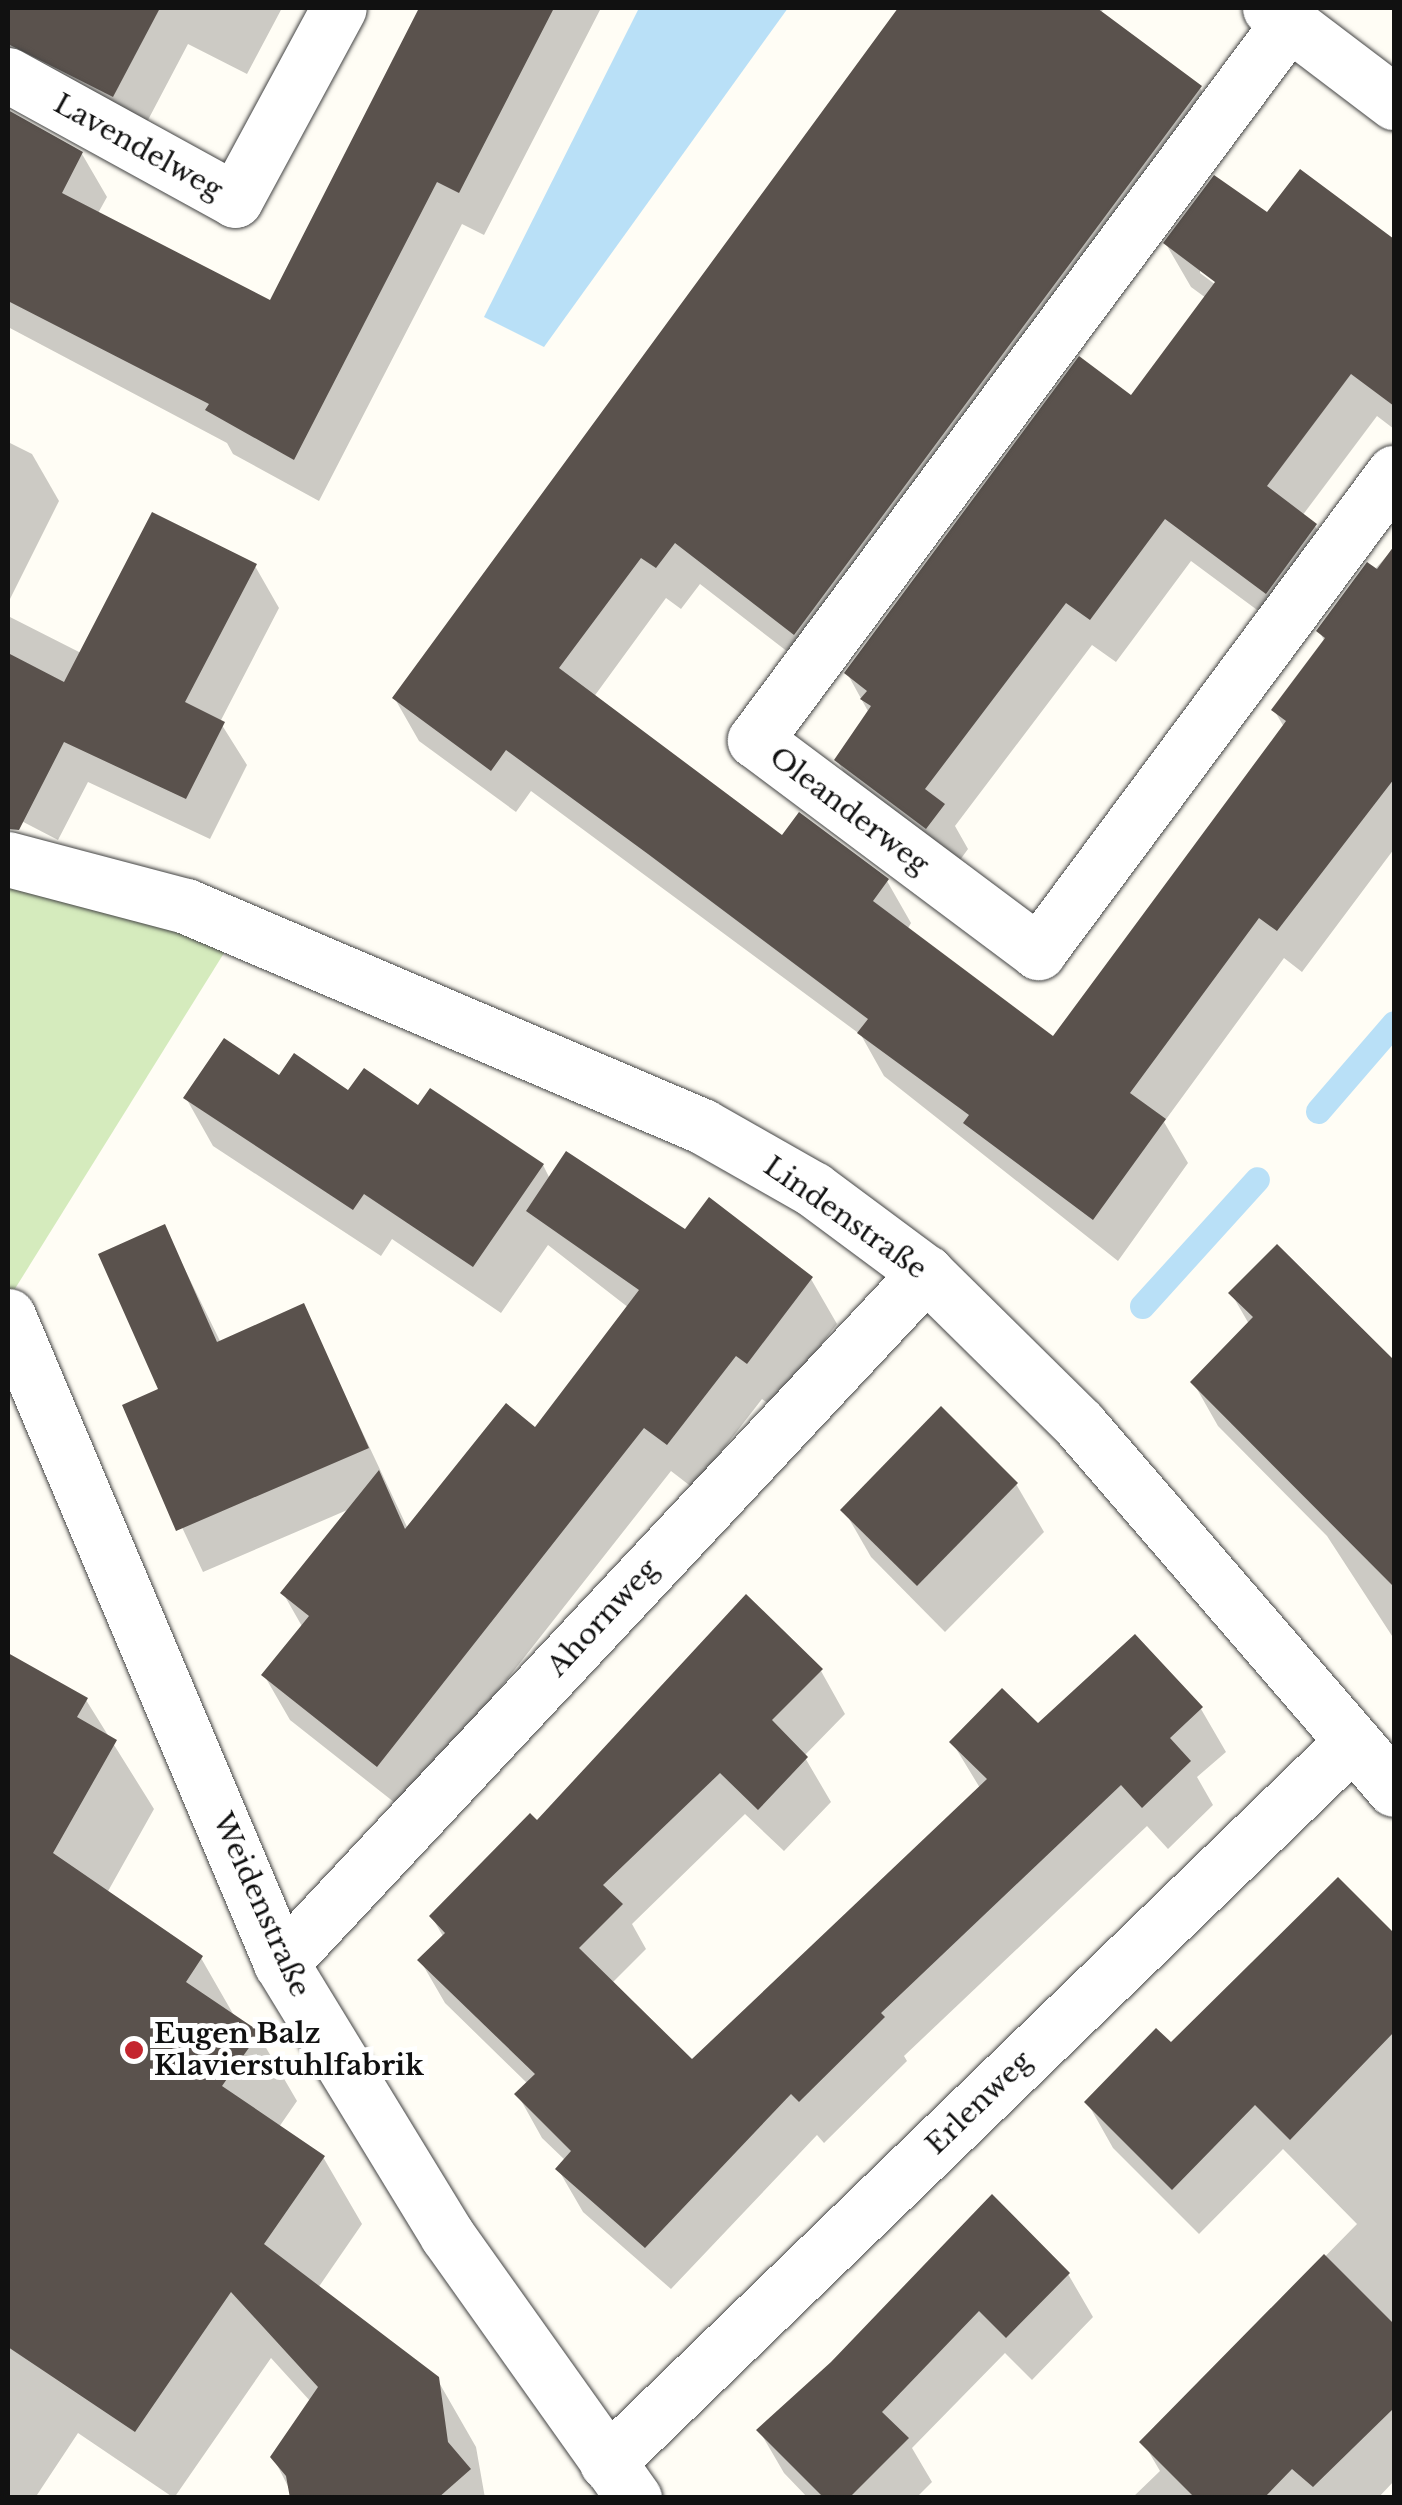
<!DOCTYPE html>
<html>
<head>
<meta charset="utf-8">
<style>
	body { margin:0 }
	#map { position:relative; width:1402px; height:2505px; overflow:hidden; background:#fffdf5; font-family:"Libre Baskerville",serif }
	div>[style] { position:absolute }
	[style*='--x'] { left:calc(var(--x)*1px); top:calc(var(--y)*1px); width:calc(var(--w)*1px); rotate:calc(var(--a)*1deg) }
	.green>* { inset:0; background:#d5ebbd }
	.water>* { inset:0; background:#b9e0f7 }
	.shadow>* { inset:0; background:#0003 }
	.stream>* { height:25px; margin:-12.5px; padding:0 12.5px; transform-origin:12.5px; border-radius:12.5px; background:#b9e0f7 }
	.building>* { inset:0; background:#5a524d }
	.roads { filter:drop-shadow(0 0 2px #444) drop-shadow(0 0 2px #444) }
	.minor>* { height:55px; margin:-27.5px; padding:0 27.5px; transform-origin:27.5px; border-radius:27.5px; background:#fff }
	.dots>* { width:28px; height:28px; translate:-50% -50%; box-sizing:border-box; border:5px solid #fff; border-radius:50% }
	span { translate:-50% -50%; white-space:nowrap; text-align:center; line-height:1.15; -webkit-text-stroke:10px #fff; paint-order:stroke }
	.street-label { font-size:28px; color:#111 }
	.poi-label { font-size:28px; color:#111; font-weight:700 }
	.left { translate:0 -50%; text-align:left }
	.frame { position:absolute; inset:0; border:10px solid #111; pointer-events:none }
</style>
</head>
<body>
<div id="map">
	<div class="green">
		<div style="clip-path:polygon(8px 859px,239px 929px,8px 1300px)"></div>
	</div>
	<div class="water">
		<div style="clip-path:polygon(639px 8px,788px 8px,544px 347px,484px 317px)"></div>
	</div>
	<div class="shadow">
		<div style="clip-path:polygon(8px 8px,282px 8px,247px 74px,188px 44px,138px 139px,8px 101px)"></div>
		<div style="clip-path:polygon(422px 8px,601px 8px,484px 235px,462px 224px,319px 501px,233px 454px,227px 443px,8px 327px,8px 113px,82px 154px,107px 197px,97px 215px,272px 303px)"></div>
		<div style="clip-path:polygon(902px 8px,1105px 8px,1100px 13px,1200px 88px,1224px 130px,819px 676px,700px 584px,681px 609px,666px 598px,593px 698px,783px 839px,887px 881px,911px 923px,907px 930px,1053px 1040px,1284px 727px,1274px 710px,1325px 642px,1319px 631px,1394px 548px,1394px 849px,1302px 972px,1284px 958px,1164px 1122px,1188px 1163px,1118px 1261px,884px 1076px,861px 1035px,531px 791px,516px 812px,419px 741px,395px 699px)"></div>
		<div style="clip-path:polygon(evenodd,1300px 172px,1394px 242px,1394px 429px,1377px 416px,1302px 516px,1315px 526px,1340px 569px,1291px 635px,1191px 561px,1116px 662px,1092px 645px,955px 826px,968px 849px,952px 871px,862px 804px,837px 760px,869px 713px,847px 673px,1132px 398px,1206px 298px,1191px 287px,1166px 244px,1268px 216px,1300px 172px,1200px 267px,1227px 287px,1224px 291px,1200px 273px,1200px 267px)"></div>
		<div style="clip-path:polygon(8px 442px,32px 454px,59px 501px,8px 603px)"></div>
		<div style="clip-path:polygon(255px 566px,279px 608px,220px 722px,247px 765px,210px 839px,88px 782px,58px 840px,8px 814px,8px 616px,81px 653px)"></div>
		<div style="clip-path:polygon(279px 1078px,419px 1109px,543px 1165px,550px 1179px,811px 1279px,837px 1324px,773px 1407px,762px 1399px,693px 1488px,671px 1471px,404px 1810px,290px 1720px,264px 1675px,303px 1628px,283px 1593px,352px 1508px,203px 1572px,125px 1406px,161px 1390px,164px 1227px,221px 1343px,303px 1306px,408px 1529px,535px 1431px,629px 1308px,548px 1245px,501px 1313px,392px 1239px,381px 1256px,213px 1146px,186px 1098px)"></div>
		<div style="clip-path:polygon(1277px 1248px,1394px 1363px,1394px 1639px,1327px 1536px,1218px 1426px,1193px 1382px,1249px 1324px,1231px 1293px)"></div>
		<div style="clip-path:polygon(1016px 1484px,1044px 1532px,945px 1632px,871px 1557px,844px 1510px)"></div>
		<div style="clip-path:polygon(8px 1655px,86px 1700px,154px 1809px,107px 1893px,201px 1958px,236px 2019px,258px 2034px,297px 2101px,279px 2127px,323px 2157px,362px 2224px,318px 2288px,437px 2379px,476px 2447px,485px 2498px,294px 2498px,273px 2457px,311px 2402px,271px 2358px,174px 2498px,78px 2433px,35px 2498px,8px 2498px)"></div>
		<div style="clip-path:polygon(821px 1671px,845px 1714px,804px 1756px,831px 1802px,784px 1851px,745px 1814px,632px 1924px,646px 1949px,612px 1983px,692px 2062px,980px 1788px,952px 1742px,1201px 1709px,1226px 1752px,1197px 1777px,1213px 1805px,1168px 1849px,1147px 1826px,904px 2056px,907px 2061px,824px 2143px,817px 2135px,671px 2289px,583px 2212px,558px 2169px,566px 2161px,542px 2138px,518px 2095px,528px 2084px,445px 2003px,420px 1960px,444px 1938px,432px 1917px,537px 1823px)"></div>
		<div style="clip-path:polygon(1338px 1881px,1394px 1936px,1394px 2481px,1378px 2498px,1132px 2498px,1160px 2471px,1143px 2442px,1357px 2224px,1283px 2149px,1199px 2234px,1113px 2148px,1087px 2102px,1171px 2046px)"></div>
		<div style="clip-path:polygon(1068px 2274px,1093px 2317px,1032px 2380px,1005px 2353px,912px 2448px,932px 2482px,916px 2498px,808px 2498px,784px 2473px,759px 2430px,833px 2364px)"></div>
	</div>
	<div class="stream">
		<div style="--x:1318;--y:1111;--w:116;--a:-49.2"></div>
		<div style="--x:1142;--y:1306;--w:171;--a:-47.8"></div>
	</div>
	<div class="building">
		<div style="clip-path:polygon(8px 8px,160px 8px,113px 97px,8px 44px)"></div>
		<div style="clip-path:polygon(419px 8px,554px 8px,459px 193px,437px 182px,294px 460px,205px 410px,209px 404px,8px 301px,8px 110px,83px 152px,62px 193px,270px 300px)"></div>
		<div style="clip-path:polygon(898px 8px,1097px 8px,1202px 86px,794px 635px,675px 543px,656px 568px,641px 558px,559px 668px,782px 835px,799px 812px,889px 879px,873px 901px,1053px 1036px,1286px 721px,1271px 710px,1325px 638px,1316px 631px,1367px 562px,1377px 569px,1394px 546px,1394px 779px,1277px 931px,1259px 918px,1130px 1093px,1166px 1119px,1093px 1220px,963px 1123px,969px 1115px,857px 1033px,868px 1019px,648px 854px,506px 750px,491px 771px,392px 698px)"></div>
		<div style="clip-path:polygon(1300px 169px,1394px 239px,1394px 406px,1351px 374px,1267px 486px,1317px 524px,1266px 594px,1165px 519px,1090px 620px,1066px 603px,925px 789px,945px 804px,926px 829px,834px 760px,871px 706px,860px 699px,867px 691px,844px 673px,1079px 356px,1131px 395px,1215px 282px,1163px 243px,1214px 175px,1267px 212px)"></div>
		<div style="clip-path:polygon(152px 512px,257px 564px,185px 702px,225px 722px,186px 799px,64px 742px,19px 830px,8px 829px,8px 653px,64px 682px)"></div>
		<div style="clip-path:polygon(224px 1038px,279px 1075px,294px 1053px,348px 1090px,364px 1068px,418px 1105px,430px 1088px,544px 1164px,473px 1267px,364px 1194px,353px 1210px,183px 1098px)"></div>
		<div style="clip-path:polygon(566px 1151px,685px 1229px,709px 1197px,813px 1277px,747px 1364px,736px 1356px,667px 1445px,644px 1428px,377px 1767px,261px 1675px,309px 1616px,280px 1593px,379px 1470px,405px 1529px,506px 1403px,535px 1427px,639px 1290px,526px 1211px)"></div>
		<div style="clip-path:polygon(165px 1224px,217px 1342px,304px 1303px,369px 1448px,176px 1531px,122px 1405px,158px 1389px,98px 1254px)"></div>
		<div style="clip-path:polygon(1277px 1244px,1394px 1360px,1394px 1587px,1190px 1382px,1253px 1317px,1228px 1293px)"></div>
		<div style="clip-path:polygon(941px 1406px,1018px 1483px,917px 1586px,840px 1510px)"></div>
		<div style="clip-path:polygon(746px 1594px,823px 1669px,772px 1720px,808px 1757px,758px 1810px,720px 1773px,603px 1885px,623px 1904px,579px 1948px,692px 2059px,987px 1779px,949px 1742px,1002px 1688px,1038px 1723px,1135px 1634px,1203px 1707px,1170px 1738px,1191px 1761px,1142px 1808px,1121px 1785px,881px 2013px,885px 2017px,799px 2102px,791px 2094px,645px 2248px,555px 2169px,571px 2151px,514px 2094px,535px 2074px,417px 1960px,445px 1933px,429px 1916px,530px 1813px,537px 1820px)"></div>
		<div style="clip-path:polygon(8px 1653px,88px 1698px,77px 1717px,117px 1740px,53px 1853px,203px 1956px,186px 1982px,260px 2032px,222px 2086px,325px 2156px,264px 2244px,439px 2377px,448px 2442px,471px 2469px,438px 2498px,290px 2498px,286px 2476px,270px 2457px,318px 2387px,231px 2292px,135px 2432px,8px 2347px)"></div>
		<div style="clip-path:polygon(1338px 1877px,1394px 1933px,1394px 2032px,1290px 2140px,1255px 2105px,1172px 2190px,1084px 2102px,1156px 2028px,1171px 2042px)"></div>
		<div style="clip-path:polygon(992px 2194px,1070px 2273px,1006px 2338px,979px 2311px,882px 2412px,909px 2438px,849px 2498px,824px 2498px,756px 2430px,831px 2362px)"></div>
		<div style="clip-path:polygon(1324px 2254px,1394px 2324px,1394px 2408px,1313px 2487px,1292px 2469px,1264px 2498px,1195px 2498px,1139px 2442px)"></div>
	</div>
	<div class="roads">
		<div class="minor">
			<div style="--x:1270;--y:8;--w:156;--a:37.2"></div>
			<div style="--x:1289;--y:22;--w:895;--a:126.64"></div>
			<div style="--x:755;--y:740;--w:354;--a:36.8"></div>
			<div style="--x:1038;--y:952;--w:597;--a:-53.38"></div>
			<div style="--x:8;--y:75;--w:259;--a:28.8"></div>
			<div style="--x:235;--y:200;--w:218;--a:-61.6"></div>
			<div style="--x:8;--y:859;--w:184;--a:14.8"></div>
			<div style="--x:186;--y:906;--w:561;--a:23.09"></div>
			<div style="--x:702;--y:1126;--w:128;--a:29.6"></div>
			<div style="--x:813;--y:1189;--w:141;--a:36.6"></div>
			<div style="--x:926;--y:1273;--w:215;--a:44.6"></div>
			<div style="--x:1079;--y:1424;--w:482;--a:49.2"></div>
			<div style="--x:8;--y:1316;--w:702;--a:67.12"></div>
			<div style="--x:281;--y:1963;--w:319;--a:58.6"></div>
			<div style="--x:447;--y:2235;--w:323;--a:54.6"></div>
			<div style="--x:281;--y:1963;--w:945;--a:-46.93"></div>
			<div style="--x:607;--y:2463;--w:1035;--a:-44.06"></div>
		</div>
	</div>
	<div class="dots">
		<div style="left:134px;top:2050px;background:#c4262e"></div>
	</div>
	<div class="street-label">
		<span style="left:138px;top:147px;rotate:29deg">Lavendelweg</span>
		<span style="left:849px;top:811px;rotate:37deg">Oleanderweg</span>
		<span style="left:845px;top:1218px;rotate:35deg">Lindenstraße</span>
		<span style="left:603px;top:1618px;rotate:-47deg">Ahornweg</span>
		<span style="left:261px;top:1905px;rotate:66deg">Weidenstraße</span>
		<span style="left:979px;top:2103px;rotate:-44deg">Erlenweg</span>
	</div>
	<div class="poi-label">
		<span class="left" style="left:154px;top:2050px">Eugen Balz<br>Klavierstuhlfabrik</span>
	</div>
	<div class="frame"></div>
</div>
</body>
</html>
